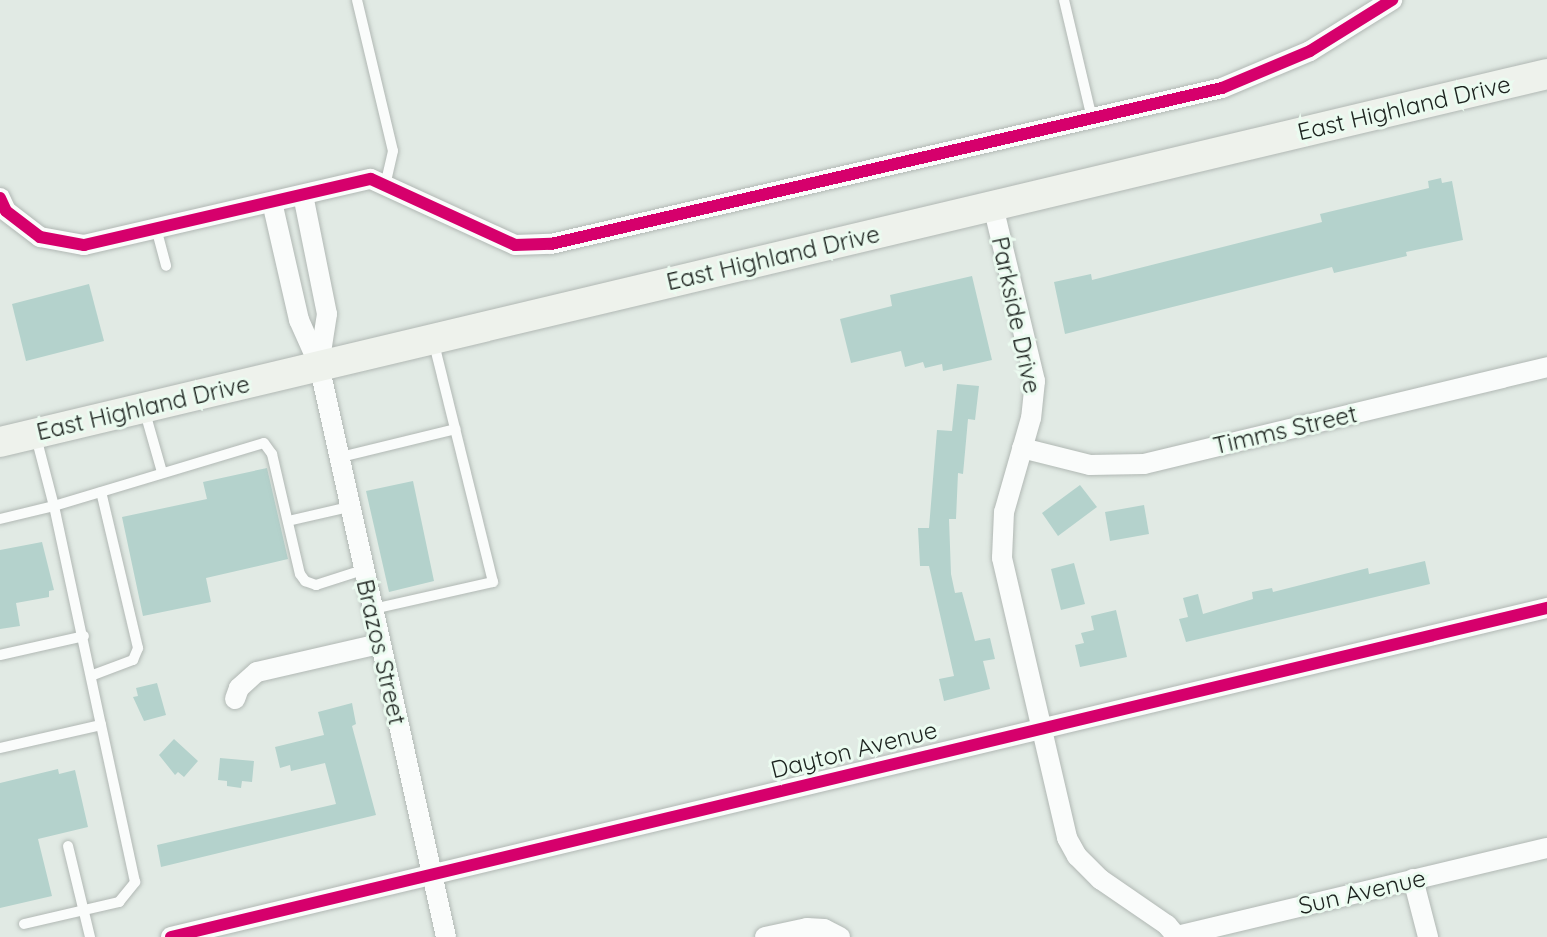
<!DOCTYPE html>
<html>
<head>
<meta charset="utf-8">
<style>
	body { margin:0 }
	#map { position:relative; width:1547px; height:937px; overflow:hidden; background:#e1eae4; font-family:Quicksand,sans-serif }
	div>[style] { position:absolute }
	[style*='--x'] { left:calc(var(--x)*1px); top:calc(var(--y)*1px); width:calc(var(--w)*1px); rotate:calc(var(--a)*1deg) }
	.building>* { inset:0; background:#b4d2cc }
	.roads { filter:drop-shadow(0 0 2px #b1b8b4) drop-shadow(0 0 2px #b1b8b4) }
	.lane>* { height:10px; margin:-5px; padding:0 5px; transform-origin:5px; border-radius:5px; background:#fafcfb }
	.street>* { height:20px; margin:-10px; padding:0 10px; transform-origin:10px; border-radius:10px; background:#fafcfb }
	.primary>* { height:30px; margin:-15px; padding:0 15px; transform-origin:15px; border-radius:15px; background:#eef2ec }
	.cycleway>* { height:12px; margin:-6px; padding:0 6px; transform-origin:6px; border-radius:6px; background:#d6006c }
	span { translate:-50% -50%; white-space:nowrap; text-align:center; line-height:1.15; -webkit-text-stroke:6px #ebfbf0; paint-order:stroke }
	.street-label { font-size:24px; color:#1c221e }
</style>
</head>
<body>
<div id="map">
	<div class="building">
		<div style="clip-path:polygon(1441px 178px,1442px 183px,1452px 181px,1463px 240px,1406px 252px,1407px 256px,1334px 273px,1332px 267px,1065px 334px,1054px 282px,1091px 274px,1092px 280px,1322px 222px,1320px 214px,1429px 188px,1428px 181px)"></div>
		<div style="clip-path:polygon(972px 276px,992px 360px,943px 371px,942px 364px,925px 368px,923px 362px,905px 367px,901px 351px,851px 363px,840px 319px,892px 306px,890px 295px)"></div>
		<div style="clip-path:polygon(89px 284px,104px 341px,26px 361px,12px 304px)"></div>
		<div style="clip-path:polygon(957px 384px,979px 386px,975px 420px,968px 419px,963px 474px,958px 473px,956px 519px,949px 519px,951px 574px,955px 593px,962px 592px,975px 641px,990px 638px,995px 659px,983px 661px,990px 689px,944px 701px,939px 679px,954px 676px,929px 566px,920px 566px,918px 528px,929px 528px,937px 430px,952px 431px)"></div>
		<div style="clip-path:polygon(267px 468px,288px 559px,206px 578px,211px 602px,143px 616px,122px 517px,207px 499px,203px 482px)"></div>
		<div style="clip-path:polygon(413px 481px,434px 581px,389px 592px,366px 491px)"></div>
		<div style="clip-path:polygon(1080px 485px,1097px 507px,1058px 536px,1042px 513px)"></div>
		<div style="clip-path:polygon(1144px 505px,1149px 534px,1110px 541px,1105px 512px)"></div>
		<div style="clip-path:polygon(42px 542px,54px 590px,49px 591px,49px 597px,16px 603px,20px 626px,0 629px,0 550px)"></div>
		<div style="clip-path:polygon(1425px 561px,1430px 584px,1186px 642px,1179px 619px,1188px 617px,1183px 598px,1198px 594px,1203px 614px,1253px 599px,1252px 592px,1272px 588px,1273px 592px,1368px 568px,1369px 574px)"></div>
		<div style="clip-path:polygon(1074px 563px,1085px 604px,1061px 610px,1051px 569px)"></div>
		<div style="clip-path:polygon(1116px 610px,1127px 657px,1080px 667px,1075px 645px,1084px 643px,1081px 633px,1094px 630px,1091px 616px)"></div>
		<div style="clip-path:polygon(157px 683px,166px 715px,144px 721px,133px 697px,138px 696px,136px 688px)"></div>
		<div style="clip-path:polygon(352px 703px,356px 724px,352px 726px,376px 815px,161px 867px,157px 845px,336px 804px,325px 763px,291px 771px,290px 765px,280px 768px,275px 747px,324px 735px,318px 712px)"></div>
		<div style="clip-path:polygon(174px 739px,198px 761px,184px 777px,178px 772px,175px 775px,159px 755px)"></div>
		<div style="clip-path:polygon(220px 758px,254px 761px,252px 782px,242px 781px,241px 788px,227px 786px,227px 781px,218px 780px)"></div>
		<div style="clip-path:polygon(58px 769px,59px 774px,75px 770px,88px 827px,38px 839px,52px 896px,0 908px,0 783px)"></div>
	</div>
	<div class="roads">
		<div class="lane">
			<div style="--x:357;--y:0;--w:155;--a:76.6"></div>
			<div style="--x:393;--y:151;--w:36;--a:103"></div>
			<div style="--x:1064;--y:0;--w:121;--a:76.7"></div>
			<div style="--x:156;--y:228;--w:39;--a:75"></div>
			<div style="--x:144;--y:409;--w:66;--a:74.1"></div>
			<div style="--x:36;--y:437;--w:71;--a:75.4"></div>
			<div style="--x:54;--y:506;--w:219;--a:-16.7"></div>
			<div style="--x:264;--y:443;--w:14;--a:54"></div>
			<div style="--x:272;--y:454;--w:123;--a:76.9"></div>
			<div style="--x:300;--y:574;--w:9;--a:54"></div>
			<div style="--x:305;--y:581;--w:12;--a:20"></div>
			<div style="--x:316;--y:585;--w:49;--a:-17.7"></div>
			<div style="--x:337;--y:458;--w:122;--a:-13.7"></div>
			<div style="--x:0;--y:519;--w:56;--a:-13.5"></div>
			<div style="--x:54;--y:506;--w:224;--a:77.9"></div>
			<div style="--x:101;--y:725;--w:104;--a:167.2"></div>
			<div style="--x:288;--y:521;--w:63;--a:-12.9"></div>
			<div style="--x:373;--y:609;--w:123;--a:-12.7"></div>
			<div style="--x:493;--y:582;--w:249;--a:-103.9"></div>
			<div style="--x:0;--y:655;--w:86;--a:-12.7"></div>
			<div style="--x:93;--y:675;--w:43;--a:-20.6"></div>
			<div style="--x:133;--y:660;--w:13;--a:-67"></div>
			<div style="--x:138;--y:648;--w:160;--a:-103.3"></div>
			<div style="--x:68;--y:846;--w:94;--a:76.4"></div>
			<div style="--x:24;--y:924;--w:98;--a:-13"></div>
			<div style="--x:119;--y:902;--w:26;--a:-51"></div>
			<div style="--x:135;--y:882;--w:161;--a:-102.2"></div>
		</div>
		<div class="street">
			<div style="--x:303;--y:195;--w:121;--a:78.6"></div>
			<div style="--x:327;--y:314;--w:52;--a:98.9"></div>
			<div style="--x:0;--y:198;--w:14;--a:65"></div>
			<div style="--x:6;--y:211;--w:43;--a:37.4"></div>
			<div style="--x:40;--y:237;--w:45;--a:10.3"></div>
			<div style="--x:84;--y:245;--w:294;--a:-13"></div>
			<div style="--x:371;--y:179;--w:158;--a:24.6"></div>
			<div style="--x:515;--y:245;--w:36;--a:-2"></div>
			<div style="--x:551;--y:244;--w:689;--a:-13.09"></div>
			<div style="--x:1222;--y:88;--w:95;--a:-22.8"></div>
			<div style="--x:1310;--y:51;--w:97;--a:-31.9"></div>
			<div style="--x:272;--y:202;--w:121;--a:77.1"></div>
			<div style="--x:299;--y:320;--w:49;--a:66"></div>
			<div style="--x:319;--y:365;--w:586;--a:77.48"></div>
			<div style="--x:993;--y:206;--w:180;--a:76.5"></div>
			<div style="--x:1035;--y:381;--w:37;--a:96"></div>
			<div style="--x:1031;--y:418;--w:98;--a:106"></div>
			<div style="--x:1004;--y:512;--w:46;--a:92.5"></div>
			<div style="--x:1002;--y:558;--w:287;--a:76.9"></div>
			<div style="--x:1067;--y:838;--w:21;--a:61"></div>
			<div style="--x:1077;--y:856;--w:33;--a:45"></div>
			<div style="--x:1100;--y:879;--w:81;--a:34.5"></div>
			<div style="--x:1167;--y:925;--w:16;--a:50"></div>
			<div style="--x:1022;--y:448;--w:70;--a:14"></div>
			<div style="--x:1090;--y:465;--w:54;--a:-1.1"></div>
			<div style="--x:1144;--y:464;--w:415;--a:-13.5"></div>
			<div style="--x:235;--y:699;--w:12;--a:-70"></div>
			<div style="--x:239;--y:688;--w:24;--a:-42"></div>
			<div style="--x:257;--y:672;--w:125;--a:-12.9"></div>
			<div style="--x:1413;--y:879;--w:60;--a:75.5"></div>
			<div style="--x:1177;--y:936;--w:380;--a:-13.4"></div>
			<div style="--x:171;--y:937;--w:1415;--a:-13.45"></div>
			<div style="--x:765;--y:937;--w:43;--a:-12.1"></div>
			<div style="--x:807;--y:928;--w:17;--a:3"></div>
			<div style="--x:824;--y:929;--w:18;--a:27"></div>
		</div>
		<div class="primary">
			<div style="--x:0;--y:442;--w:1590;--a:-13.38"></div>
		</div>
	</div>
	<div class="cycleway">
		<div style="--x:0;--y:198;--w:14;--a:65"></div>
		<div style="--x:6;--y:211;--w:43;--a:37.4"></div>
		<div style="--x:40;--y:237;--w:45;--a:10.3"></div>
		<div style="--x:84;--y:245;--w:294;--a:-13"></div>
		<div style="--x:371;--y:179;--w:158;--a:24.6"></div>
		<div style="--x:515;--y:245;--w:36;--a:-2"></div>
		<div style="--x:551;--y:244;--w:689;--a:-13.09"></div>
		<div style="--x:1222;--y:88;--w:95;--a:-22.8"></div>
		<div style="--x:1310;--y:51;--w:97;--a:-31.9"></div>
		<div style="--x:171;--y:937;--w:1415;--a:-13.45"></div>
	</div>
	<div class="street-label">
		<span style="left:1404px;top:108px;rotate:-13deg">East Highland Drive</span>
		<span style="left:773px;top:258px;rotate:-13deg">East Highland Drive</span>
		<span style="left:1016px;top:315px;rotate:78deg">Parkside Drive</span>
		<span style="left:143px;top:408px;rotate:-13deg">East Highland Drive</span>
		<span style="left:1285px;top:430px;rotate:-13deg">Timms Street</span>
		<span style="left:381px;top:652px;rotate:77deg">Brazos Street</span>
		<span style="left:854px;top:750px;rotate:-14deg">Dayton Avenue</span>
		<span style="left:1362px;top:892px;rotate:-13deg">Sun Avenue</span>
	</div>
</div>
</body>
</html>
